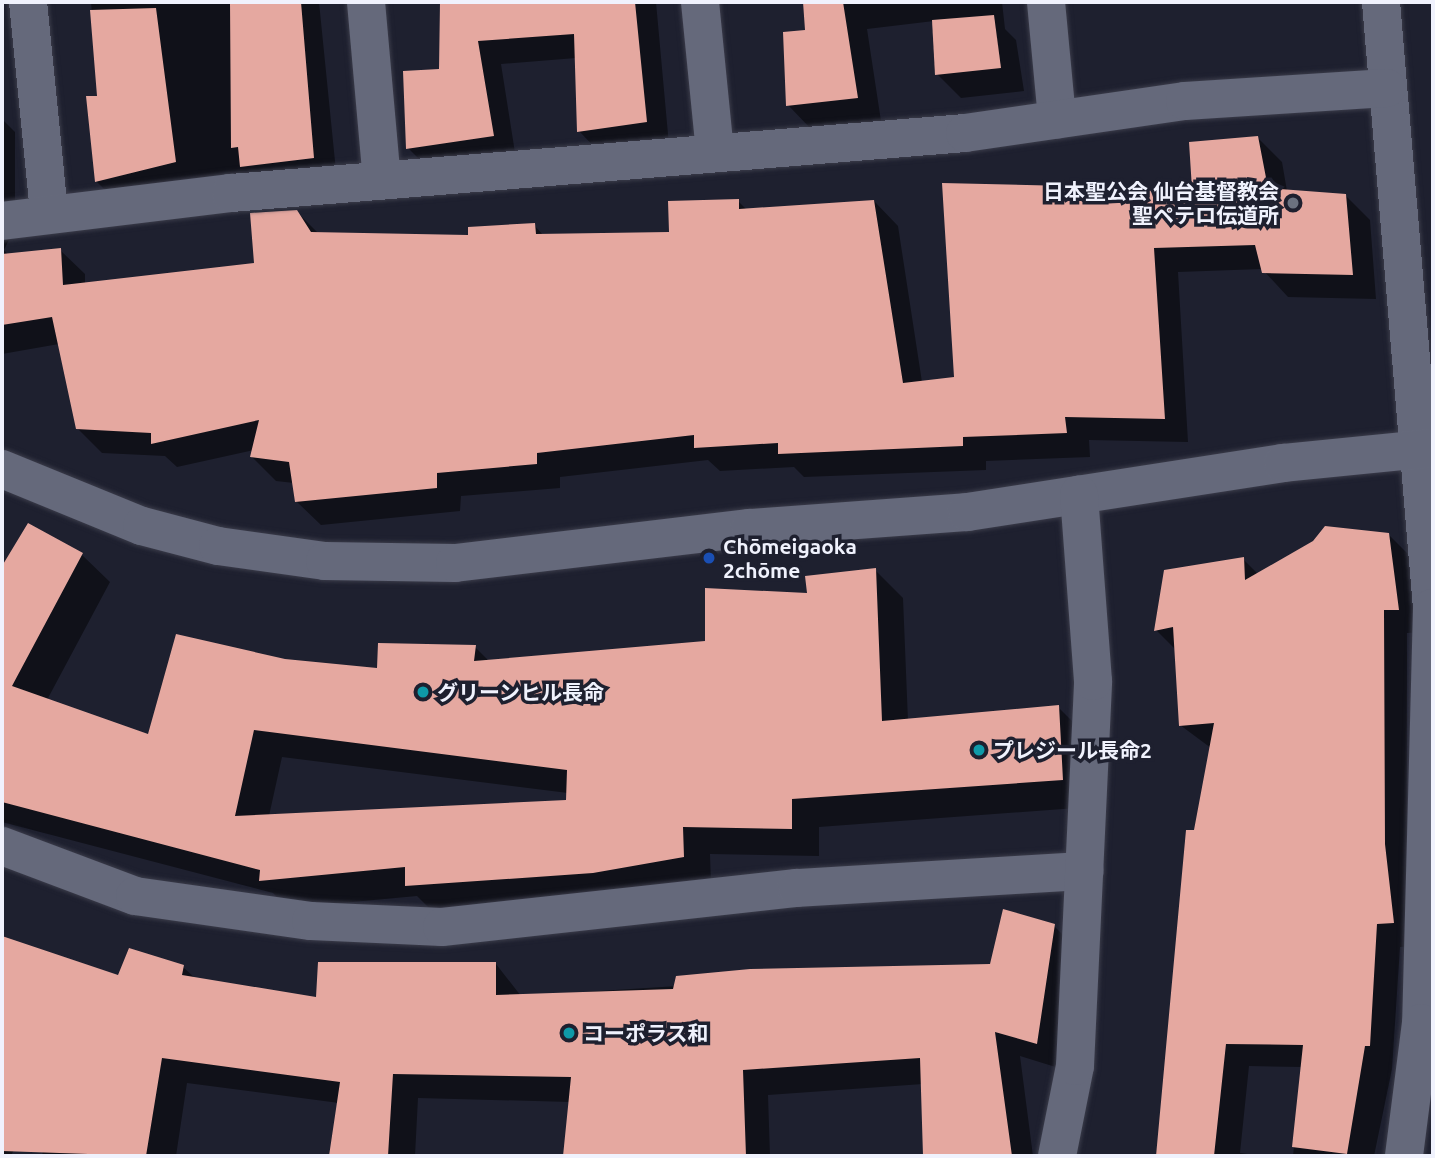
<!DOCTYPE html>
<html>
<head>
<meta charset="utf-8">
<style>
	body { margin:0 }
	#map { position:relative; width:1435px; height:1158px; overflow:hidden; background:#1e202f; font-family:Ubuntu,"Noto Sans JP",sans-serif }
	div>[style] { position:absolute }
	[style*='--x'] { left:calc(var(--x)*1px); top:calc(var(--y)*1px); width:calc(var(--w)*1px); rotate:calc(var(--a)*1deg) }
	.shadow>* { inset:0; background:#0007 }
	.building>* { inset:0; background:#e5a8a0 }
	.roads { filter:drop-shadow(0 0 2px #3b3c4a) drop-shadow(0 0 2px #3b3c4a) }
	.minor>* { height:38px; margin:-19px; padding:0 19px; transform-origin:19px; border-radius:19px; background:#65697b }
	.dots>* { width:19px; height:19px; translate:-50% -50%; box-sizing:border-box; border:4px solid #1e202f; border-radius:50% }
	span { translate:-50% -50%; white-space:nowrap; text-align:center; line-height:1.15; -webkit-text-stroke:7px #1e202f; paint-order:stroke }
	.poi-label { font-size:21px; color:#f0f2fd; font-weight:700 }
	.right { translate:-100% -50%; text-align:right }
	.left { translate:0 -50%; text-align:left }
	.frame { position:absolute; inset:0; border:4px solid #f0f2fd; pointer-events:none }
</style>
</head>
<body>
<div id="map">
	<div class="shadow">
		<div style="clip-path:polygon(91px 2px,319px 2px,337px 181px,120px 205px,96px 181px,99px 98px)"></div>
		<div style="clip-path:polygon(441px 2px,656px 2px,669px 145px,602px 155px,579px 131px,576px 58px,501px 64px,516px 159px,431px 171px,408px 148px,441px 71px)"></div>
		<div style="clip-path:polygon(805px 2px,1002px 2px,1005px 29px,1016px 40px,1024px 91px,961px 98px,937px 74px,934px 21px,867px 29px,881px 121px,811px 129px,788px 105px,807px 32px)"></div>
		<div style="clip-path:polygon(2px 119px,15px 132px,15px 227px,4px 250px,8px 255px,60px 250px,85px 274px,85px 284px,256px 265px,296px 211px,319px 234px,470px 237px,534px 225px,544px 236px,671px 233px,738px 201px,747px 210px,874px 201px,898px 226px,922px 382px,956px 379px,1258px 138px,1282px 162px,1287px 191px,1345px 195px,1370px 220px,1376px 299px,1288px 297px,1262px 269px,1178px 272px,1188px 442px,1089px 440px,1090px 457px,986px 461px,986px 470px,804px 477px,794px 467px,720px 471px,708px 460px,560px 477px,560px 488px,461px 496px,460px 511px,321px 525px,296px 501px,294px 483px,276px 481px,252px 457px,254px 450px,177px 467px,165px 456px,102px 453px,78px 429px,59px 344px,2px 354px)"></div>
		<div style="clip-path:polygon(evenodd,28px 526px,82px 555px,110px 582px,47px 700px,149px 736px,285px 660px,378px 670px,475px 647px,490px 662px,707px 643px,875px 570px,903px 598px,908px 721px,1058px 707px,1086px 735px,1090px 807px,819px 827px,819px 856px,710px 854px,711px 884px,434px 913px,417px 896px,288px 908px,273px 893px,2px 822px,2px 569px,28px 526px,282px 757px,568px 793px,568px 801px,269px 816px,282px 757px)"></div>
		<div style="clip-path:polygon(1389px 535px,1412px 558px,1422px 632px,1407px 633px,1407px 869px,1417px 946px,1400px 947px,1392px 1069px,1374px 1156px,1293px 1156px,1302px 1067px,1249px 1066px,1240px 1153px,1262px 1156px,1156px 1156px,1211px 748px,1180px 725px,1176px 650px,1156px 630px,1243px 559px,1258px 574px)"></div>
		<div style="clip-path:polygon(1054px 926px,1079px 951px,1062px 1069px,1020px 1056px,1033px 1156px,924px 1156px,923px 1084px,768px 1095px,770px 1156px,565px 1156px,570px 1102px,418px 1098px,415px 1156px,331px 1156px,339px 1103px,187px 1083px,176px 1156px,42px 1156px,63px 1042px,11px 1156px,2px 1156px,6px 939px,119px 978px,183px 967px,196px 979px,318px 999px,496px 964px,521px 996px,991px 966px)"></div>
	</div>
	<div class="building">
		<div style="clip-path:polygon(230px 2px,301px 2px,314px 158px,240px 167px,238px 147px,231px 148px)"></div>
		<div style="clip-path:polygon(440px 2px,635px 2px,647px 122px,577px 132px,574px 34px,478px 41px,494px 136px,406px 149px,403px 71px,439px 69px)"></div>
		<div style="clip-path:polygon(803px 2px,843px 2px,858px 98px,786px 106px,783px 32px,805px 30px)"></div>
		<div style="clip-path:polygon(156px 8px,176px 162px,95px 182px,86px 96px,97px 96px,90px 10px)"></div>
		<div style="clip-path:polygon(994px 15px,1001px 68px,935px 75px,932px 20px)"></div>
		<div style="clip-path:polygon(1258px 136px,1268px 188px,1346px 194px,1353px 275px,1262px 273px,1255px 245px,1154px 248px,1165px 419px,1065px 417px,1067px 433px,963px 437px,963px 446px,778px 454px,778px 443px,694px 448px,694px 435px,537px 453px,537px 464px,437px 473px,437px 488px,295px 502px,289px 462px,250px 457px,259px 420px,151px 444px,151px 433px,76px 429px,52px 317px,2px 325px,2px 254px,61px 248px,63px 285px,254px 263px,250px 213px,297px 210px,311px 232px,468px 235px,468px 227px,535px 223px,536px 234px,669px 232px,668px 201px,739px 199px,739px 209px,874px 200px,903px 383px,954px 377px,942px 183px,1192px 189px,1189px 142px)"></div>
		<div style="clip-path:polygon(evenodd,28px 523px,83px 553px,12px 686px,148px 734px,176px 634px,285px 659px,377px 668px,378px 643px,476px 645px,474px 661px,705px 641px,705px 588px,807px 593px,805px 576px,876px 568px,882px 721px,1059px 705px,1063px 780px,792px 799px,792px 829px,683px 827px,684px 857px,593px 873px,405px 886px,405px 867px,259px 881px,260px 870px,2px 802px,2px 566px,28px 523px,254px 730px,567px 770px,566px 800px,235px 816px,254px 730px)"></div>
		<div style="clip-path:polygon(1325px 526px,1389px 533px,1399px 610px,1384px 610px,1385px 844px,1394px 923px,1377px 924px,1370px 1046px,1365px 1046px,1347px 1154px,1292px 1147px,1303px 1045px,1226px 1044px,1214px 1156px,1156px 1156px,1186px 830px,1194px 830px,1214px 723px,1179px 726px,1173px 627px,1154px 631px,1164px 570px,1244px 557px,1245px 580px,1313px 541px)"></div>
		<div style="clip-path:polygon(1003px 909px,1055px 924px,1037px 1044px,995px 1032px,1012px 1156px,923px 1156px,920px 1058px,743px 1070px,746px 1156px,563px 1156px,571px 1077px,393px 1074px,388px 1156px,329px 1156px,340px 1082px,162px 1058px,146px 1156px,2px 1151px,2px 936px,118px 975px,129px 948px,184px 965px,182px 975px,316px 997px,318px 962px,496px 962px,496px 995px,673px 989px,676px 976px,750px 969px,990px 964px)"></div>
	</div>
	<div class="roads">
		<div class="minor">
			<div style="--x:28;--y:2;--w:213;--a:84.3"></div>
			<div style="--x:366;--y:2;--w:179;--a:84.9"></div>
			<div style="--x:700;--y:2;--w:151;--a:84.3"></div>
			<div style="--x:1046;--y:2;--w:118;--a:84.6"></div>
			<div style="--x:1381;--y:2;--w:608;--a:85.19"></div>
			<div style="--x:1432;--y:608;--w:415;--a:91.5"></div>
			<div style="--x:1421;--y:1023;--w:134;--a:97.3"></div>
			<div style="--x:2;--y:221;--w:231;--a:-7"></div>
			<div style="--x:231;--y:193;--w:736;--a:-4.67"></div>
			<div style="--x:965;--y:133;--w:222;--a:-8.3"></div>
			<div style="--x:1185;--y:101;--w:202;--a:-3.7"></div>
			<div style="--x:2;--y:469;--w:151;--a:22.2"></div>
			<div style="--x:142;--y:526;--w:79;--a:14.7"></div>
			<div style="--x:218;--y:546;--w:108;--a:8"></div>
			<div style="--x:325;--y:561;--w:130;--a:0.9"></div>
			<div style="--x:455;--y:563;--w:297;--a:-6.8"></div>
			<div style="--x:750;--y:528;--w:218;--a:-4.2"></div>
			<div style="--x:967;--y:512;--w:320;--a:-8.8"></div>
			<div style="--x:1283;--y:463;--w:151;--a:-5.7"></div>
			<div style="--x:2;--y:846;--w:142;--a:20.6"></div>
			<div style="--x:135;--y:896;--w:178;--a:8.1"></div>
			<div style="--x:311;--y:921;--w:131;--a:2.6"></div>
			<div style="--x:442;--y:927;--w:357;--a:-6.3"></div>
			<div style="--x:797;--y:888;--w:288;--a:-3.4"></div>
			<div style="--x:1057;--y:1156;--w:92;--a:-78.7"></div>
			<div style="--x:1075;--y:1066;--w:385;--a:-87.3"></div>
			<div style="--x:1093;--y:681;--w:187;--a:-94.3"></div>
		</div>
	</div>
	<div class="dots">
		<div style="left:1293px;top:203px;background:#6b7280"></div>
		<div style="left:709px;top:558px;background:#1a4fb4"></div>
		<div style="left:423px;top:692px;background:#0f9aa8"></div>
		<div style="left:979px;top:750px;background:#0f9aa8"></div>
		<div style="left:569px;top:1033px;background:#0f9aa8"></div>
	</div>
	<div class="poi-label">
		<span class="right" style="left:1279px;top:203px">日本聖公会 仙台基督教会<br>聖ペテロ伝道所</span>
		<span class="left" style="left:723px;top:558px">Chōmeigaoka<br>2chōme</span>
		<span class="left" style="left:437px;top:692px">グリーンヒル長命</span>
		<span class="left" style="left:993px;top:750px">プレジール長命2</span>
		<span class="left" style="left:583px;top:1033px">コーポラス和</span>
	</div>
	<div class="frame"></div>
</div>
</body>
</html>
